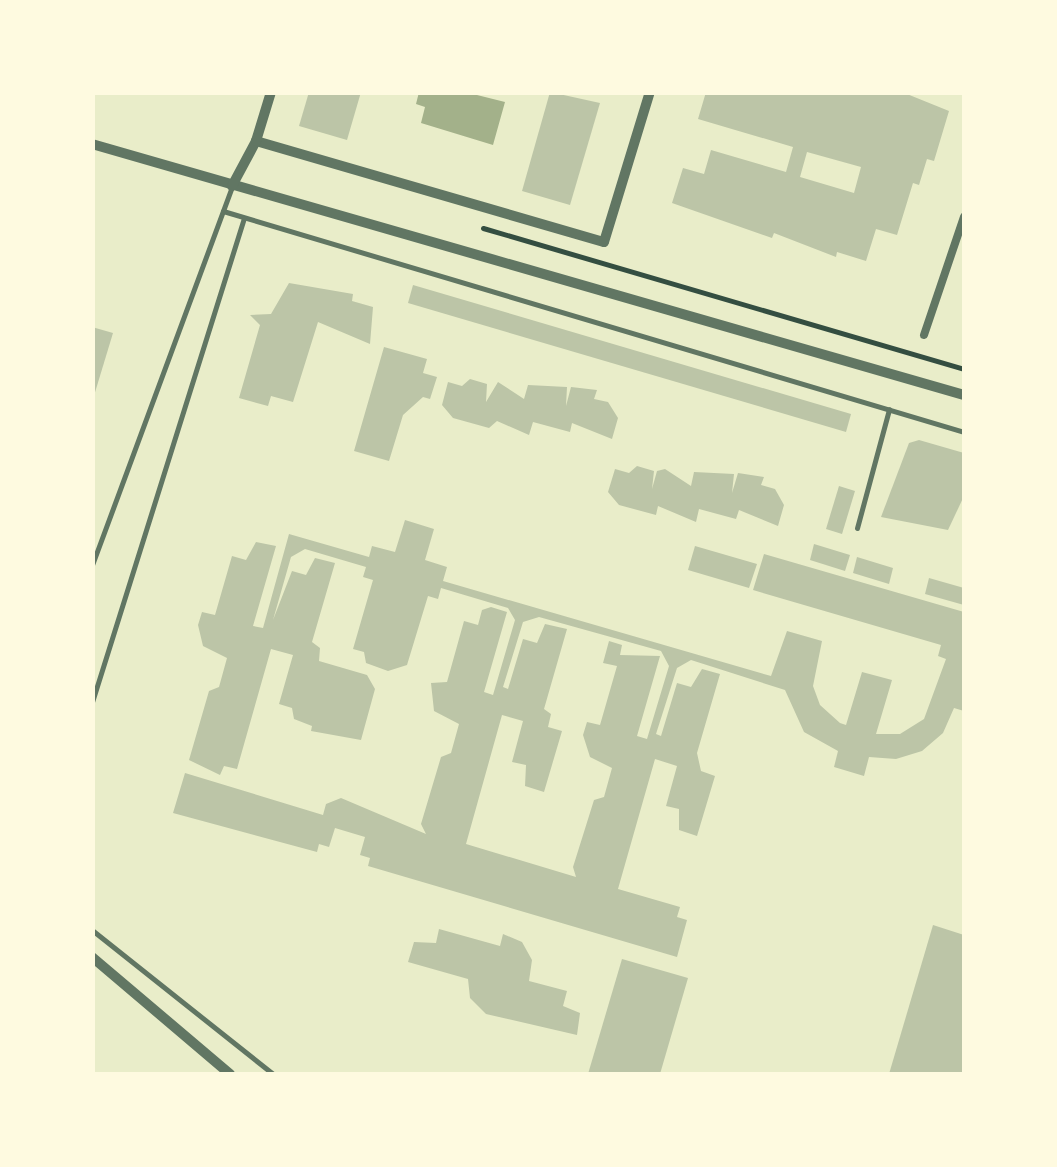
<!DOCTYPE html>
<html>
<head>
<meta charset="utf-8">
<style>
	body { margin:0 }
	#map { position:relative; width:1057px; height:1167px; overflow:hidden; background:#e9edc9; font-family:"Varela Round",sans-serif }
	div>[style] { position:absolute }
	[style*='--x'] { left:calc(var(--x)*1px); top:calc(var(--y)*1px); width:calc(var(--w)*1px); rotate:calc(var(--a)*1deg) }
	.water>* { inset:0; background:#a3b18a }
	.building>* { inset:0; background:#bcc5a7 }
	.path>* { height:5px; margin:-2.5px; padding:0 2.5px; transform-origin:2.5px; border-radius:2.5px; background:#344e41 }
	.service>* { height:5px; margin:-2.5px; padding:0 2.5px; transform-origin:2.5px; border-radius:2.5px; background:#617663 }
	.pedestrian>* { height:8px; margin:-4px; padding:0 4px; transform-origin:4px; border-radius:4px; background:#617663 }
	.minor>* { height:10px; margin:-5px; padding:0 5px; transform-origin:5px; border-radius:5px; background:#617663 }
	span { translate:-50% -50%; white-space:nowrap; text-align:center; line-height:1.15; -webkit-text-stroke:8px #fefae0; paint-order:stroke }
	.frame { position:absolute; inset:0; border:95px solid #fefae0; pointer-events:none }
</style>
</head>
<body>
<div id="map">
	<div class="water">
		<div style="clip-path:polygon(419px 92px,469px 93px,505px 102px,493px 145px,421px 123px,425px 107px,416px 104px)"></div>
	</div>
	<div class="building">
		<div style="clip-path:polygon(309px 92px,361px 92px,347px 140px,299px 126px)"></div>
		<div style="clip-path:polygon(550px 92px,600px 103px,570px 205px,522px 191px)"></div>
		<div style="clip-path:polygon(evenodd,706px 92px,902px 92px,949px 111px,934px 161px,927px 159px,919px 185px,913px 183px,897px 235px,876px 229px,866px 261px,837px 252px,836px 257px,774px 233px,772px 238px,672px 203px,683px 168px,704px 174px,711px 150px,786px 172px,793px 147px,698px 119px,706px 92px,807px 152px,861px 167px,854px 193px,800px 177px,807px 152px)"></div>
		<div style="clip-path:polygon(289px 283px,353px 294px,352px 301px,373px 307px,370px 344px,318px 322px,293px 402px,271px 396px,268px 406px,239px 398px,260px 325px,250px 315px,271px 314px)"></div>
		<div style="clip-path:polygon(413px 285px,851px 414px,846px 432px,408px 303px)"></div>
		<div style="clip-path:polygon(92px 327px,113px 333px,93px 399px,92px 399px)"></div>
		<div style="clip-path:polygon(384px 347px,427px 359px,423px 373px,437px 377px,430px 399px,423px 397px,403px 415px,389px 461px,354px 451px)"></div>
		<div style="clip-path:polygon(470px 379px,487px 384px,486px 402px,498px 382px,524px 399px,528px 385px,567px 387px,566px 406px,571px 387px,597px 390px,594px 399px,608px 402px,618px 418px,612px 439px,572px 423px,570px 432px,533px 422px,529px 435px,497px 421px,489px 428px,453px 418px,442px 405px,448px 382px,462px 386px)"></div>
		<div style="clip-path:polygon(919px 440px,964px 453px,964px 496px,948px 530px,881px 517px,909px 443px)"></div>
		<div style="clip-path:polygon(637px 466px,654px 471px,652px 489px,657px 471px,665px 469px,691px 486px,694px 472px,734px 474px,732px 493px,738px 473px,764px 477px,761px 485px,775px 489px,784px 505px,778px 526px,739px 510px,736px 519px,699px 509px,696px 522px,658px 506px,656px 515px,619px 505px,608px 492px,615px 469px,629px 473px)"></div>
		<div style="clip-path:polygon(839px 486px,855px 491px,842px 534px,826px 529px)"></div>
		<div style="clip-path:polygon(evenodd,405px 520px,434px 529px,425px 560px,447px 567px,443px 581px,771px 676px,787px 631px,822px 641px,813px 686px,820px 705px,840px 723px,846px 725px,862px 672px,892px 680px,876px 734px,900px 734px,924px 719px,946px 659px,938px 656px,941px 645px,753px 590px,764px 554px,964px 612px,964px 711px,954px 708px,943px 733px,922px 751px,896px 759px,869px 757px,864px 776px,834px 767px,838px 751px,804px 732px,785px 690px,691px 660px,677px 668px,656px 734px,661px 736px,677px 683px,691px 687px,702px 669px,720px 674px,697px 753px,701px 771px,715px 776px,697px 836px,679px 830px,679px 809px,666px 806px,677px 766px,655px 759px,618px 889px,680px 907px,677px 917px,687px 920px,677px 957px,368px 866px,370px 858px,360px 855px,365px 837px,335px 828px,329px 847px,319px 844px,317px 852px,173px 813px,185px 773px,323px 815px,326px 804px,341px 798px,426px 834px,421px 824px,441px 757px,451px 753px,459px 724px,434px 711px,431px 683px,447px 682px,464px 621px,478px 625px,482px 610px,491px 607px,507px 612px,484px 692px,493px 695px,515px 620px,508px 608px,441px 588px,438px 599px,428px 596px,407px 665px,388px 671px,366px 663px,364px 652px,353px 649px,373px 580px,363px 577px,366px 567px,305px 549px,291px 557px,273px 620px,292px 571px,306px 575px,315px 558px,335px 563px,312px 642px,320px 648px,319px 661px,367px 675px,375px 689px,361px 740px,311px 731px,312px 726px,294px 719px,292px 708px,279px 704px,293px 655px,271px 649px,237px 769px,224px 766px,220px 775px,189px 760px,209px 691px,219px 687px,227px 658px,203px 646px,198px 625px,202px 612px,215px 615px,232px 556px,246px 560px,256px 542px,276px 546px,253px 626px,263px 628px,289px 534px,369px 557px,372px 546px,395px 552px,405px 520px,539px 617px,661px 651px,669px 666px,647px 739px,637px 736px,660px 656px,620px 655px,622px 645px,609px 641px,603px 663px,617px 666px,600px 725px,587px 722px,583px 735px,590px 757px,612px 768px,604px 797px,594px 800px,573px 867px,576px 877px,466px 844px,502px 715px,523px 721px,512px 762px,526px 765px,525px 786px,544px 792px,562px 731px,548px 727px,551px 714px,544px 709px,567px 629px,545px 624px,537px 643px,523px 639px,508px 689px,503px 687px,523px 622px,539px 617px)"></div>
		<div style="clip-path:polygon(814px 544px,850px 555px,845px 571px,810px 560px)"></div>
		<div style="clip-path:polygon(695px 546px,757px 564px,749px 588px,688px 570px)"></div>
		<div style="clip-path:polygon(857px 557px,893px 568px,889px 584px,853px 573px)"></div>
		<div style="clip-path:polygon(929px 578px,964px 588px,964px 605px,925px 594px)"></div>
		<div style="clip-path:polygon(933px 925px,964px 935px,964px 1074px,889px 1074px)"></div>
		<div style="clip-path:polygon(439px 929px,500px 946px,503px 934px,522px 942px,532px 960px,529px 981px,567px 991px,563px 1006px,580px 1013px,577px 1035px,486px 1014px,470px 998px,468px 979px,408px 962px,414px 942px,436px 943px)"></div>
		<div style="clip-path:polygon(622px 959px,688px 978px,660px 1074px,588px 1074px)"></div>
	</div>
	<div class="path">
		<div style="--x:483;--y:228;--w:501;--a:16.34"></div>
	</div>
	<div class="service">
		<div style="--x:223;--y:211;--w:773;--a:16.61"></div>
		<div style="--x:857;--y:528;--w:123;--a:-74.9"></div>
		<div style="--x:92;--y:565;--w:401;--a:-69.7"></div>
		<div style="--x:92;--y:702;--w:507;--a:-72.57"></div>
		<div style="--x:92;--y:930;--w:231;--a:38.5"></div>
	</div>
	<div class="pedestrian">
		<div style="--x:924;--y:335;--w:125;--a:-71.3"></div>
	</div>
	<div class="minor">
		<div style="--x:256;--y:141;--w:362;--a:16.2"></div>
		<div style="--x:604;--y:242;--w:157;--a:-73"></div>
		<div style="--x:92;--y:144;--w:907;--a:16.06"></div>
		<div style="--x:232;--y:186;--w:51;--a:-61.9"></div>
		<div style="--x:256;--y:141;--w:51;--a:-73"></div>
		<div style="--x:92;--y:957;--w:181;--a:40.3"></div>
	</div>
	<div class="frame"></div>
</div>
</body>
</html>
